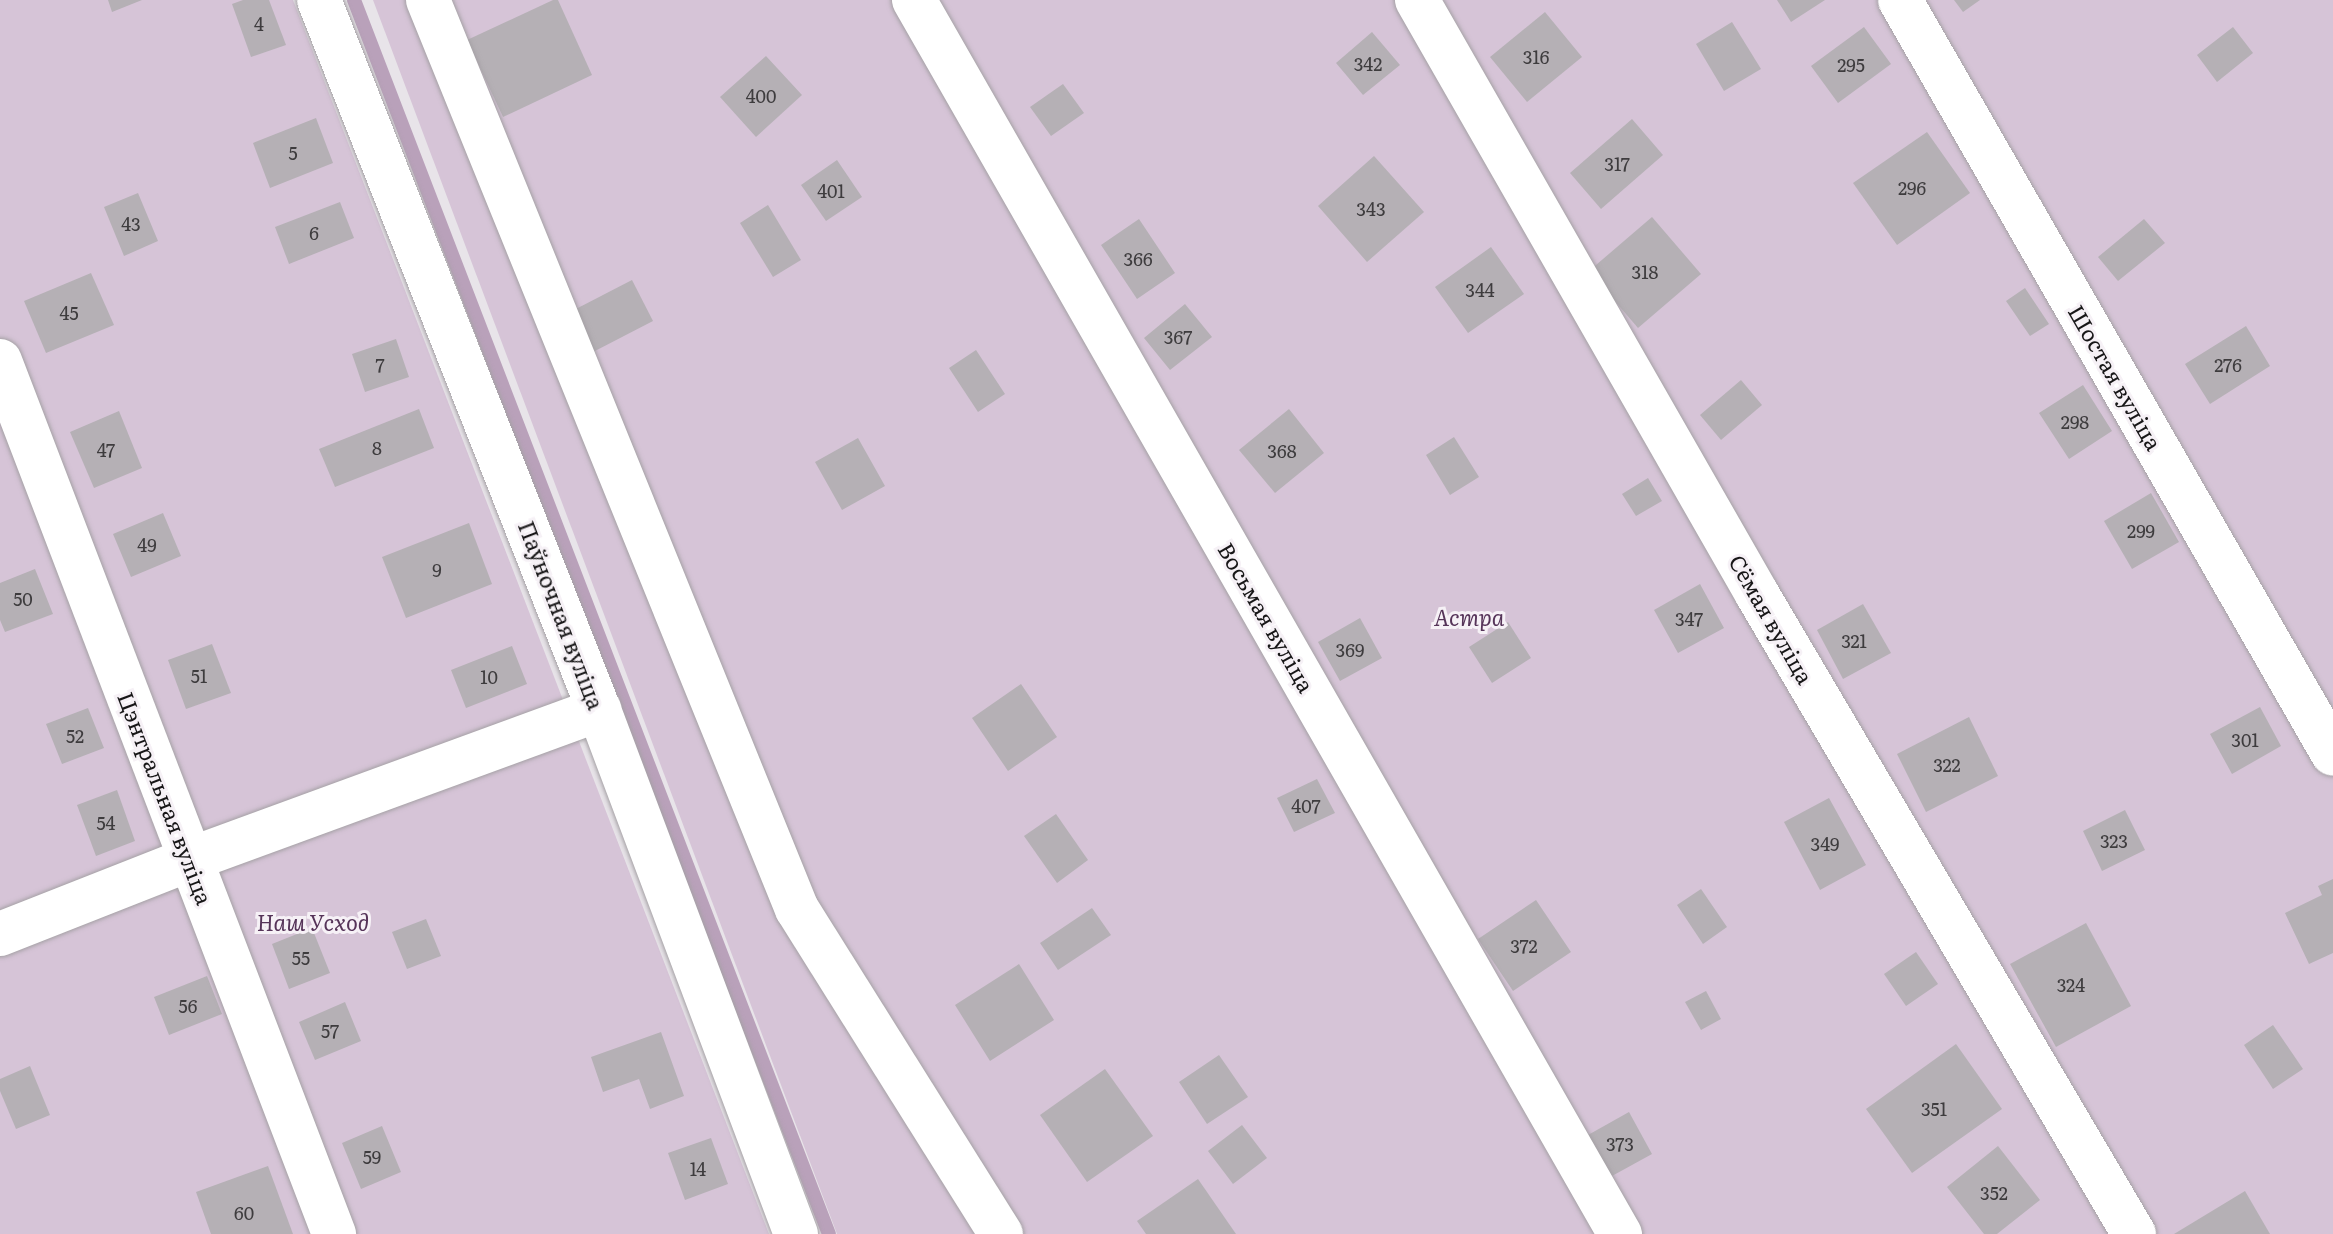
<!DOCTYPE html>
<html>
<head>
<meta charset="utf-8">
<style>
	body { margin:0 }
	#map { position:relative; width:2333px; height:1234px; overflow:hidden; background:#e8e4e9; font-family:Literata,serif }
	div>[style] { position:absolute }
	[style*='--x'] { left:calc(var(--x)*1px); top:calc(var(--y)*1px); width:calc(var(--w)*1px); rotate:calc(var(--a)*1deg) }
	.green>* { inset:0; background:#d6c4d7 }
	.stream>* { height:14px; margin:-7px; padding:0 7px; transform-origin:7px; border-radius:7px; background:#b9a1ba }
	.building>* { inset:0; background:#b5b0b5 }
	.roads { filter:drop-shadow(0 0 2px #a5a1a5) drop-shadow(0 0 2px #a5a1a5) }
	.minor>* { height:44px; margin:-22px; padding:0 22px; transform-origin:22px; border-radius:22px; background:#fff }
	span { translate:-50% -50%; white-space:nowrap; text-align:center; line-height:1.15; -webkit-text-stroke:6px #f6f1f6; paint-order:stroke }
	.number-label { font-size:18px; color:#3e3c3e }
	.number-label span { -webkit-text-stroke-width:0 }
	.street-label { font-size:22px; color:#171617 }
	.park-label { font-size:22px; color:#563459; font-style:italic }
</style>
</head>
<body>
<div id="map">
	<div class="green">
		<div style="clip-path:polygon(0 0,293px 0,769px 1234px,0 1234px)"></div>
		<div style="clip-path:polygon(373px 0,2333px 0,2333px 1234px,837px 1234px)"></div>
	</div>
	<div class="stream">
		<div style="--x:354;--y:0;--w:1322;--a:68.95"></div>
	</div>
	<div class="building">
		<div style="clip-path:polygon(108px 0,142px 0,112px 12px)"></div>
		<div style="clip-path:polygon(243px 0,269px 0,286px 45px,251px 57px,232px 4px)"></div>
		<div style="clip-path:polygon(553px 0,558px 0,592px 75px,503px 117px,467px 40px)"></div>
		<div style="clip-path:polygon(1777px 0,1825px 0,1791px 22px)"></div>
		<div style="clip-path:polygon(1954px 0,1980px 0,1963px 12px)"></div>
		<div style="clip-path:polygon(1545px 12px,1582px 57px,1527px 102px,1490px 57px)"></div>
		<div style="clip-path:polygon(1732px 22px,1761px 69px,1724px 91px,1696px 44px)"></div>
		<div style="clip-path:polygon(1864px 27px,1891px 64px,1838px 103px,1811px 66px)"></div>
		<div style="clip-path:polygon(2233px 27px,2253px 53px,2217px 82px,2197px 55px)"></div>
		<div style="clip-path:polygon(1372px 32px,1400px 65px,1363px 95px,1336px 63px)"></div>
		<div style="clip-path:polygon(766px 56px,802px 95px,756px 137px,720px 97px)"></div>
		<div style="clip-path:polygon(1063px 84px,1084px 113px,1051px 136px,1030px 107px)"></div>
		<div style="clip-path:polygon(316px 118px,333px 163px,270px 188px,253px 143px)"></div>
		<div style="clip-path:polygon(1632px 119px,1663px 155px,1601px 209px,1570px 173px)"></div>
		<div style="clip-path:polygon(1927px 132px,1970px 193px,1897px 245px,1853px 183px)"></div>
		<div style="clip-path:polygon(1374px 156px,1424px 212px,1367px 262px,1318px 206px)"></div>
		<div style="clip-path:polygon(837px 160px,862px 197px,826px 221px,801px 185px)"></div>
		<div style="clip-path:polygon(138px 193px,158px 241px,124px 256px,104px 207px)"></div>
		<div style="clip-path:polygon(340px 202px,354px 238px,289px 264px,275px 227px)"></div>
		<div style="clip-path:polygon(768px 205px,801px 260px,773px 277px,740px 223px)"></div>
		<div style="clip-path:polygon(1652px 217px,1701px 274px,1638px 328px,1589px 271px)"></div>
		<div style="clip-path:polygon(1139px 219px,1175px 273px,1137px 299px,1101px 245px)"></div>
		<div style="clip-path:polygon(2144px 219px,2165px 243px,2118px 281px,2098px 257px)"></div>
		<div style="clip-path:polygon(1491px 247px,1524px 294px,1468px 333px,1435px 287px)"></div>
		<div style="clip-path:polygon(91px 273px,114px 325px,46px 353px,24px 301px)"></div>
		<div style="clip-path:polygon(632px 280px,653px 321px,593px 352px,572px 311px)"></div>
		<div style="clip-path:polygon(2025px 288px,2049px 324px,2030px 336px,2006px 301px)"></div>
		<div style="clip-path:polygon(1185px 304px,1212px 337px,1170px 370px,1144px 338px)"></div>
		<div style="clip-path:polygon(2246px 326px,2270px 366px,2210px 404px,2185px 364px)"></div>
		<div style="clip-path:polygon(396px 339px,409px 377px,365px 392px,352px 354px)"></div>
		<div style="clip-path:polygon(976px 350px,1005px 394px,978px 412px,949px 368px)"></div>
		<div style="clip-path:polygon(1741px 380px,1762px 405px,1721px 440px,1700px 415px)"></div>
		<div style="clip-path:polygon(2083px 385px,2112px 431px,2069px 459px,2039px 413px)"></div>
		<div style="clip-path:polygon(419px 409px,434px 448px,335px 487px,319px 449px)"></div>
		<div style="clip-path:polygon(1289px 409px,1324px 453px,1275px 493px,1239px 450px)"></div>
		<div style="clip-path:polygon(119px 411px,142px 468px,94px 488px,70px 432px)"></div>
		<div style="clip-path:polygon(1454px 437px,1479px 477px,1450px 495px,1426px 455px)"></div>
		<div style="clip-path:polygon(858px 438px,885px 486px,842px 510px,815px 462px)"></div>
		<div style="clip-path:polygon(1648px 478px,1662px 501px,1636px 516px,1622px 494px)"></div>
		<div style="clip-path:polygon(2151px 493px,2179px 542px,2132px 569px,2104px 521px)"></div>
		<div style="clip-path:polygon(163px 513px,181px 556px,131px 577px,113px 534px)"></div>
		<div style="clip-path:polygon(469px 523px,492px 584px,406px 618px,382px 557px)"></div>
		<div style="clip-path:polygon(35px 569px,53px 614px,5px 632px,0 620px,0 583px)"></div>
		<div style="clip-path:polygon(1700px 584px,1724px 628px,1678px 653px,1654px 610px)"></div>
		<div style="clip-path:polygon(1863px 604px,1891px 653px,1843px 679px,1817px 630px)"></div>
		<div style="clip-path:polygon(1360px 618px,1382px 658px,1340px 681px,1318px 642px)"></div>
		<div style="clip-path:polygon(1508px 622px,1531px 658px,1492px 683px,1469px 647px)"></div>
		<div style="clip-path:polygon(212px 644px,231px 693px,186px 709px,168px 660px)"></div>
		<div style="clip-path:polygon(512px 646px,527px 684px,466px 708px,451px 670px)"></div>
		<div style="clip-path:polygon(1021px 684px,1057px 737px,1008px 771px,972px 718px)"></div>
		<div style="clip-path:polygon(2260px 707px,2281px 746px,2232px 774px,2210px 734px)"></div>
		<div style="clip-path:polygon(88px 708px,104px 748px,62px 764px,46px 724px)"></div>
		<div style="clip-path:polygon(1969px 717px,1998px 776px,1926px 812px,1897px 754px)"></div>
		<div style="clip-path:polygon(1317px 779px,1335px 813px,1294px 832px,1277px 798px)"></div>
		<div style="clip-path:polygon(117px 790px,135px 841px,96px 856px,77px 805px)"></div>
		<div style="clip-path:polygon(1829px 798px,1866px 865px,1820px 890px,1784px 822px)"></div>
		<div style="clip-path:polygon(2125px 810px,2145px 850px,2102px 871px,2083px 831px)"></div>
		<div style="clip-path:polygon(1056px 814px,1088px 860px,1057px 883px,1024px 836px)"></div>
		<div style="clip-path:polygon(2333px 879px,2333px 953px,2309px 964px,2285px 913px,2322px 895px,2318px 886px)"></div>
		<div style="clip-path:polygon(1701px 889px,1727px 927px,1703px 944px,1677px 905px)"></div>
		<div style="clip-path:polygon(1536px 900px,1571px 952px,1513px 991px,1478px 939px)"></div>
		<div style="clip-path:polygon(1092px 908px,1111px 935px,1058px 970px,1040px 943px)"></div>
		<div style="clip-path:polygon(426px 919px,441px 956px,407px 969px,392px 932px)"></div>
		<div style="clip-path:polygon(2086px 923px,2131px 1006px,2056px 1047px,2010px 964px)"></div>
		<div style="clip-path:polygon(312px 928px,330px 973px,289px 989px,272px 944px)"></div>
		<div style="clip-path:polygon(1916px 952px,1938px 984px,1906px 1006px,1884px 974px)"></div>
		<div style="clip-path:polygon(1019px 964px,1054px 1020px,990px 1061px,955px 1005px)"></div>
		<div style="clip-path:polygon(207px 976px,222px 1014px,169px 1035px,154px 997px)"></div>
		<div style="clip-path:polygon(1706px 991px,1721px 1019px,1701px 1030px,1685px 1002px)"></div>
		<div style="clip-path:polygon(345px 1002px,361px 1041px,315px 1060px,299px 1022px)"></div>
		<div style="clip-path:polygon(2273px 1025px,2303px 1069px,2273px 1089px,2244px 1045px)"></div>
		<div style="clip-path:polygon(661px 1032px,684px 1096px,650px 1109px,639px 1079px,603px 1092px,591px 1057px)"></div>
		<div style="clip-path:polygon(1956px 1044px,2002px 1109px,1912px 1173px,1866px 1109px)"></div>
		<div style="clip-path:polygon(1219px 1055px,1248px 1097px,1207px 1124px,1179px 1082px)"></div>
		<div style="clip-path:polygon(30px 1066px,50px 1115px,16px 1129px,0 1091px,0 1079px)"></div>
		<div style="clip-path:polygon(1105px 1069px,1153px 1136px,1087px 1182px,1040px 1115px)"></div>
		<div style="clip-path:polygon(1629px 1112px,1652px 1154px,1612px 1176px,1588px 1135px)"></div>
		<div style="clip-path:polygon(1242px 1125px,1267px 1158px,1233px 1184px,1208px 1151px)"></div>
		<div style="clip-path:polygon(382px 1126px,401px 1172px,361px 1189px,342px 1143px)"></div>
		<div style="clip-path:polygon(711px 1138px,728px 1184px,685px 1200px,668px 1153px)"></div>
		<div style="clip-path:polygon(1998px 1146px,2040px 1200px,1997px 1234px,1984px 1234px,1947px 1187px)"></div>
		<div style="clip-path:polygon(268px 1166px,293px 1234px,211px 1234px,196px 1192px)"></div>
		<div style="clip-path:polygon(1198px 1179px,1236px 1234px,1146px 1234px,1137px 1221px)"></div>
		<div style="clip-path:polygon(2245px 1191px,2270px 1234px,2174px 1234px)"></div>
	</div>
	<div class="roads">
		<div class="minor">
			<div style="--x:319;--y:0;--w:763;--a:68.48"></div>
			<div style="--x:599;--y:710;--w:560;--a:69.4"></div>
			<div style="--x:428;--y:0;--w:981;--a:67.91"></div>
			<div style="--x:797;--y:909;--w:384;--a:57.9"></div>
			<div style="--x:914;--y:0;--w:1422;--a:60.23"></div>
			<div style="--x:1417;--y:0;--w:684;--a:60.21"></div>
			<div style="--x:1757;--y:594;--w:743;--a:59.5"></div>
			<div style="--x:1900;--y:0;--w:869;--a:60.13"></div>
			<div style="--x:0;--y:361;--w:935;--a:69.06"></div>
			<div style="--x:0;--y:934;--w:202;--a:-21.5"></div>
			<div style="--x:188;--y:860;--w:438;--a:-20.1"></div>
		</div>
	</div>
	<div class="number-label">
		<span style="left:259px;top:24px">4</span>
		<span style="left:1536px;top:57px">316</span>
		<span style="left:1368px;top:64px">342</span>
		<span style="left:1851px;top:65px">295</span>
		<span style="left:761px;top:96px">400</span>
		<span style="left:293px;top:153px">5</span>
		<span style="left:1617px;top:164px">317</span>
		<span style="left:1912px;top:188px">296</span>
		<span style="left:831px;top:191px">401</span>
		<span style="left:1371px;top:209px">343</span>
		<span style="left:131px;top:224px">43</span>
		<span style="left:314px;top:233px">6</span>
		<span style="left:1138px;top:259px">366</span>
		<span style="left:1645px;top:272px">318</span>
		<span style="left:1480px;top:290px">344</span>
		<span style="left:69px;top:313px">45</span>
		<span style="left:1178px;top:337px">367</span>
		<span style="left:380px;top:365px">7</span>
		<span style="left:2228px;top:365px">276</span>
		<span style="left:2075px;top:422px">298</span>
		<span style="left:377px;top:448px">8</span>
		<span style="left:106px;top:450px">47</span>
		<span style="left:1282px;top:451px">368</span>
		<span style="left:2141px;top:531px">299</span>
		<span style="left:147px;top:545px">49</span>
		<span style="left:437px;top:570px">9</span>
		<span style="left:23px;top:599px">50</span>
		<span style="left:1689px;top:619px">347</span>
		<span style="left:1854px;top:641px">321</span>
		<span style="left:1350px;top:650px">369</span>
		<span style="left:199px;top:676px">51</span>
		<span style="left:489px;top:677px">10</span>
		<span style="left:75px;top:736px">52</span>
		<span style="left:2245px;top:740px">301</span>
		<span style="left:1947px;top:765px">322</span>
		<span style="left:1306px;top:806px">407</span>
		<span style="left:106px;top:823px">54</span>
		<span style="left:2114px;top:841px">323</span>
		<span style="left:1825px;top:844px">349</span>
		<span style="left:1524px;top:946px">372</span>
		<span style="left:301px;top:958px">55</span>
		<span style="left:2071px;top:985px">324</span>
		<span style="left:188px;top:1006px">56</span>
		<span style="left:330px;top:1031px">57</span>
		<span style="left:1934px;top:1109px">351</span>
		<span style="left:1620px;top:1144px">373</span>
		<span style="left:372px;top:1157px">59</span>
		<span style="left:698px;top:1169px">14</span>
		<span style="left:1994px;top:1193px">352</span>
		<span style="left:244px;top:1213px">60</span>
	</div>
	<div class="street-label">
		<span style="left:2116px;top:377px;rotate:60deg">Шостая вуліца</span>
		<span style="left:562px;top:615px;rotate:69deg">Паўночная вуліца</span>
		<span style="left:1267px;top:617px;rotate:60deg">Восьмая вуліца</span>
		<span style="left:1772px;top:619px;rotate:60deg">Сёмая вуліца</span>
		<span style="left:166px;top:798px;rotate:69deg">Цэнтральная вуліца</span>
	</div>
	<div class="park-label">
		<span style="left:1469px;top:617px">Астра</span>
		<span style="left:313px;top:922px">Наш Усход</span>
	</div>
</div>
</body>
</html>
